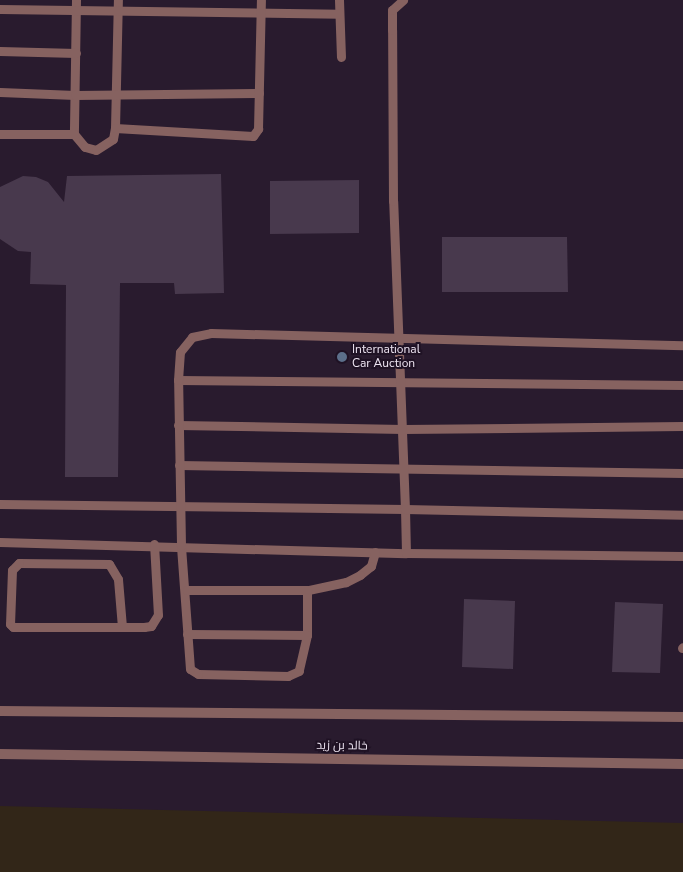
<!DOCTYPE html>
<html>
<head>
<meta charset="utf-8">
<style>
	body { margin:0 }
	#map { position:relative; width:683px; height:872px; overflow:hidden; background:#291b2e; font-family:"Nunito Sans",Cairo,sans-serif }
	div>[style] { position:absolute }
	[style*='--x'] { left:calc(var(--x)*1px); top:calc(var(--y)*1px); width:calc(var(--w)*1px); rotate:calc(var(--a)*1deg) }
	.commercial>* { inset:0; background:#322618 }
	.building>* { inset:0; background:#48394d }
	.service>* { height:9px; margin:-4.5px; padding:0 4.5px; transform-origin:4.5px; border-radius:4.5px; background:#866260 }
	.tertiary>* { height:10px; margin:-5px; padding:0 5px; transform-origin:5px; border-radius:5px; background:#866260 }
	.dots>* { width:14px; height:14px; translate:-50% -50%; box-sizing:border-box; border:2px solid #1f1224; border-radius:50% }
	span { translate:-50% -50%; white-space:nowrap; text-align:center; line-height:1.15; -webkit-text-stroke:4px #1f1224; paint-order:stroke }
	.poi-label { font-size:12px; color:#ede4f1 }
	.left { translate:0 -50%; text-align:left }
	.street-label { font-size:12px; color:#ede4f1 }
</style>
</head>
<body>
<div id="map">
	<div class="commercial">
		<div style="clip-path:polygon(0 806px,683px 823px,683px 872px,0 872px)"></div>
	</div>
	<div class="building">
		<div style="clip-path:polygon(221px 174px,224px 293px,175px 294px,174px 283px,120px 283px,118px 477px,65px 477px,66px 285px,30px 284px,31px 252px,18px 251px,0 239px,0 187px,23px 176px,36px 177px,48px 182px,64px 202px,67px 176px)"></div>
		<div style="clip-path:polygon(359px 180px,359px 233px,270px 234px,270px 181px)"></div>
		<div style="clip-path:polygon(442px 237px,567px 237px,568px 292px,442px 292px)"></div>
		<div style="clip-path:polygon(464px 599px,515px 601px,513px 669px,462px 667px)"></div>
		<div style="clip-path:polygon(615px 602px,663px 604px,660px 673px,612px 672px)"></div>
	</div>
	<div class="service">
		<div style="--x:76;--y:0;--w:134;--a:90.9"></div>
		<div style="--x:74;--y:134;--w:17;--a:50"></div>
		<div style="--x:85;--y:147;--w:11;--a:15"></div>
		<div style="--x:96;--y:150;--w:20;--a:-33"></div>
		<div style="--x:113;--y:139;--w:11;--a:-80"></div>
		<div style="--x:115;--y:128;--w:128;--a:-88.7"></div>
		<div style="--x:339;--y:0;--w:57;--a:88"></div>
		<div style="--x:0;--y:9;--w:339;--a:0.8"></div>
		<div style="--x:0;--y:51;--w:76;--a:1.5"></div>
		<div style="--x:0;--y:92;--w:75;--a:2.3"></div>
		<div style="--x:75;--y:95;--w:184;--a:-0.6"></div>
		<div style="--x:115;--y:128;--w:138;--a:3.3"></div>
		<div style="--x:253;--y:136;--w:9;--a:-54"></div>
		<div style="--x:258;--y:129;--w:129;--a:-88.7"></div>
		<div style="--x:0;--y:134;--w:74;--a:0"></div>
		<div style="--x:178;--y:380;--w:505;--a:0.57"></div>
		<div style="--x:178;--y:425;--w:225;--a:1"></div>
		<div style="--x:403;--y:429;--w:280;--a:-0.6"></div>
		<div style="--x:179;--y:465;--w:504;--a:0.91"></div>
		<div style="--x:0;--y:504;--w:405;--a:0.7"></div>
		<div style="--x:405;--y:509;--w:308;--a:-92.2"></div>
		<div style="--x:393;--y:201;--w:171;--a:-90.3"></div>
		<div style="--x:392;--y:30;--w:20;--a:-90"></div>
		<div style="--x:392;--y:10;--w:15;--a:-42"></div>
		<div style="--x:0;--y:542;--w:406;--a:1.6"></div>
		<div style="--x:406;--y:553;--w:44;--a:-91.3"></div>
		<div style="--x:405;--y:509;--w:278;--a:1.2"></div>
		<div style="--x:375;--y:552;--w:15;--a:106"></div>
		<div style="--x:371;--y:566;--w:14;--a:141"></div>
		<div style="--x:360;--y:575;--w:16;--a:153"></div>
		<div style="--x:346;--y:582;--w:40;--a:168"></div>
		<div style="--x:307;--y:590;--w:45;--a:90"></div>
		<div style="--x:307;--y:635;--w:37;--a:103"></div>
		<div style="--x:299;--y:671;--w:12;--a:156"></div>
		<div style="--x:288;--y:676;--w:90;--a:-178.7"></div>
		<div style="--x:198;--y:674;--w:9;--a:-148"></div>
		<div style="--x:190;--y:669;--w:124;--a:-94.2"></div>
		<div style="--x:181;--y:545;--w:165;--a:-91"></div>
		<div style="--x:178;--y:380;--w:28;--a:-86"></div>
		<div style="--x:180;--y:352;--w:19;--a:-51"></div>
		<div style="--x:192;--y:337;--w:19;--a:-12"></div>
		<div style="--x:211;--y:333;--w:472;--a:1.5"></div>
		<div style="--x:406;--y:553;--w:277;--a:0.6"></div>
		<div style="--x:187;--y:590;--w:120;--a:0"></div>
		<div style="--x:122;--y:627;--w:48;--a:-94.8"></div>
		<div style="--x:118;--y:579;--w:17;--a:-121"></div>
		<div style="--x:109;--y:564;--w:90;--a:-179.4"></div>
		<div style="--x:19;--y:563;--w:10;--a:135"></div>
		<div style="--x:12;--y:570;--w:54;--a:92.1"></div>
		<div style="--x:10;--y:624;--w:4;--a:45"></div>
		<div style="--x:13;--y:627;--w:131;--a:0"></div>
		<div style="--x:144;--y:627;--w:7;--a:-8"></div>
		<div style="--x:151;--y:626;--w:13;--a:-58"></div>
		<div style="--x:158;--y:615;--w:71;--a:-93.2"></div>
		<div style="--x:187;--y:634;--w:120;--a:0.5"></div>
		<div style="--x:682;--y:648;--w:1;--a:-45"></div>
	</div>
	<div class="tertiary">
		<div style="--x:0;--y:711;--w:683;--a:0.5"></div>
		<div style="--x:0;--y:754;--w:683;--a:0.84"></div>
	</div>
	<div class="dots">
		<div style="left:342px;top:357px;background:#5c6f8a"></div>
	</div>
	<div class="poi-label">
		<span class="left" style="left:352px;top:357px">International<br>Car Auction</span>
	</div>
	<div class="street-label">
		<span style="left:342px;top:746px;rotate:1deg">خالد بن زيد</span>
	</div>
</div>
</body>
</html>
